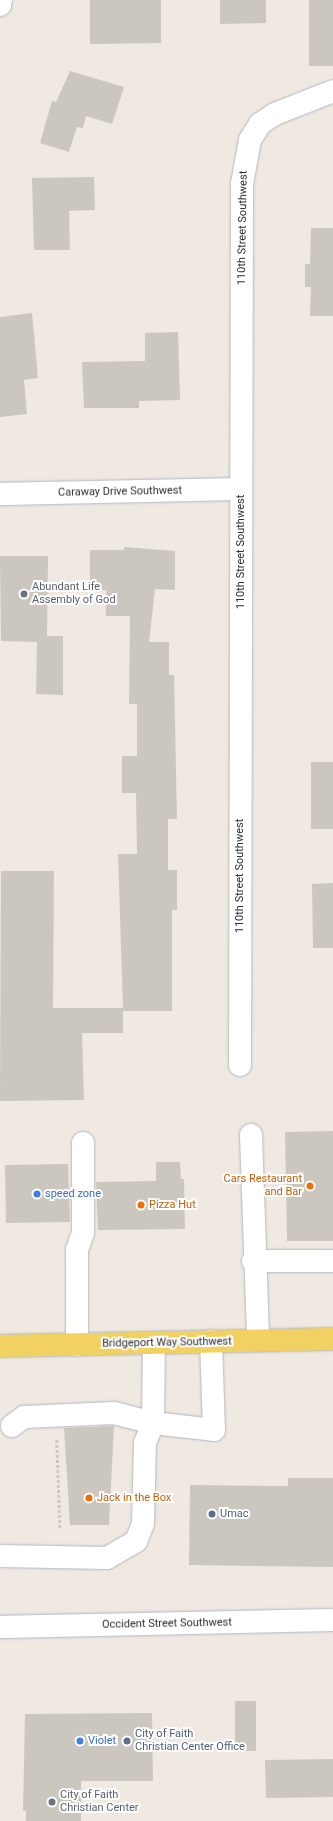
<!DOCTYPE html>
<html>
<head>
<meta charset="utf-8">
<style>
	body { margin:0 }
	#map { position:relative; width:333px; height:1821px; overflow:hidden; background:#efe9e1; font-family:Roboto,sans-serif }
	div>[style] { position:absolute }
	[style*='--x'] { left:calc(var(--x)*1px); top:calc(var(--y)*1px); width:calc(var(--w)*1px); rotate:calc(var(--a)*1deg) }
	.building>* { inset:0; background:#cbc7bf }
	.path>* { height:2.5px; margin-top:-1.25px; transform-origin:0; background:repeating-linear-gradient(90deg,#c9c9c9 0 3px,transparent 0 5px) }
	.roads { filter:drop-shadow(0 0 1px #b4b7c1) drop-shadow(0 0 1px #b4b7c1) }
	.minor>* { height:22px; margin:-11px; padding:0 11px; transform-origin:11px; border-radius:11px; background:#fff }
	.major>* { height:22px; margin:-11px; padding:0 11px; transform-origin:11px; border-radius:11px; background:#f2d163 }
	.dots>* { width:11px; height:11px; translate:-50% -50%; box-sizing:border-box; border:2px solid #fff; border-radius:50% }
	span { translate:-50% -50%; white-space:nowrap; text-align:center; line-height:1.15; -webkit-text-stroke:4px #fff; paint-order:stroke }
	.street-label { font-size:11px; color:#2e2e2e }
	.worship-label { font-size:11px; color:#5b616d }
	.left { translate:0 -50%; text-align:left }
	.food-label { font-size:11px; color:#c56008 }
	.right { translate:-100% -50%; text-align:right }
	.shop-label { font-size:11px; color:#366cbe }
	.service-label { font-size:11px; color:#4e5e75 }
</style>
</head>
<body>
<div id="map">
	<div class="building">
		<div style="clip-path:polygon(90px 0,161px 0,161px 43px,90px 44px)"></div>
		<div style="clip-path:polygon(220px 0,266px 0,266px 23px,220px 24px)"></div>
		<div style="clip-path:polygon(309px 0,333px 0,333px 66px,309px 66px)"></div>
		<div style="clip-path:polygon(70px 71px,124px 87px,112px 124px,86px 116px,83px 128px,77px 127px,69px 152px,40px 143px,52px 101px,56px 102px)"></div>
		<div style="clip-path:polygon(94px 177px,95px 210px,69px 211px,70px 250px,34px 250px,32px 178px)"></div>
		<div style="clip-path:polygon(311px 228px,333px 228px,333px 316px,310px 316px,311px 287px,305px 287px,305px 264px,310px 264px)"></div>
		<div style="clip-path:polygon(32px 313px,38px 378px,24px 380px,27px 414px,0 417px,0 317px)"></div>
		<div style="clip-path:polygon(178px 332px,180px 400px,139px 401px,139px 408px,84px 408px,82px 362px,145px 361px,145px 333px)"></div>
		<div style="clip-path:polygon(124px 547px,175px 551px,175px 590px,155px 589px,149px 642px,169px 642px,169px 675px,174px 675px,177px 819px,168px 819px,168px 870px,177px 870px,177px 910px,172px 910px,172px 1011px,123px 1011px,123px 1033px,82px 1033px,84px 1100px,0 1101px,1px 871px,54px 871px,53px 1008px,123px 1008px,118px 854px,137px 854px,136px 793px,122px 793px,122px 756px,137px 756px,137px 704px,129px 704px,130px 616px,106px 616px,106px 590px,90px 590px,90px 550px,124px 550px)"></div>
		<div style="clip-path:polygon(0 556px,48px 556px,47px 636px,63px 636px,63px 695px,36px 694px,37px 642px,1px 641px)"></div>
		<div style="clip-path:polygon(311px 762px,333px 762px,333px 829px,311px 829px)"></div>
		<div style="clip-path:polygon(333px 883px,333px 948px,313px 948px,312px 884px)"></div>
		<div style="clip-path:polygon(333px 1131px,333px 1241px,287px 1241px,285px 1132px)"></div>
		<div style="clip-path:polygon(156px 1162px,180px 1162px,181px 1179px,184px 1179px,185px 1229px,98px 1230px,96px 1182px,156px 1181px)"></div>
		<div style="clip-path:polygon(68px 1164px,70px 1222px,6px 1223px,5px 1165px)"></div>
		<div style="clip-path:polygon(114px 1426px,109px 1525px,70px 1525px,64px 1428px)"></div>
		<div style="clip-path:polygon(288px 1478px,333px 1478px,333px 1567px,189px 1565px,190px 1485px,288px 1486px)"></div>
		<div style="clip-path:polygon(235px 1701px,256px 1701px,256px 1751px,235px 1751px)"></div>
		<div style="clip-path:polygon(152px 1713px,153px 1781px,81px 1781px,81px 1821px,26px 1821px,26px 1811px,23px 1811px,25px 1714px)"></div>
		<div style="clip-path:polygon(333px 1759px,333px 1797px,266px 1798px,265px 1760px)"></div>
	</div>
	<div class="path">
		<div style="--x:57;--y:1440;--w:88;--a:88"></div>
	</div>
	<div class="roads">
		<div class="minor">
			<div style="--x:0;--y:5;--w:5;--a:-79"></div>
			<div style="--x:0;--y:494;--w:241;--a:-1.2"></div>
			<div style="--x:240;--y:1065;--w:881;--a:-89.87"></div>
			<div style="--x:242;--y:184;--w:45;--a:-79.7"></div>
			<div style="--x:250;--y:140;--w:19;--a:-58"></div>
			<div style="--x:260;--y:124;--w:18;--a:-34"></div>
			<div style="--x:275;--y:114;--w:62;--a:-21.6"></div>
			<div style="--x:251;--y:1135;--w:205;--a:88"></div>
			<div style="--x:253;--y:1261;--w:80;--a:0"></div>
			<div style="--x:77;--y:1345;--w:95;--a:-90"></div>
			<div style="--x:77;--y:1250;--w:18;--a:-71"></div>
			<div style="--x:83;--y:1233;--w:90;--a:-90"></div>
			<div style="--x:12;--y:1426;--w:15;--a:-37"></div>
			<div style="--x:24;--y:1417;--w:90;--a:-2.5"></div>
			<div style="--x:114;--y:1413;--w:40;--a:14.4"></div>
			<div style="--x:153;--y:1423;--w:61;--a:6.5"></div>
			<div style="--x:214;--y:1430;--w:89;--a:-91.9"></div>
			<div style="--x:0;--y:1556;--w:107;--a:1.1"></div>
			<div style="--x:107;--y:1558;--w:34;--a:-30"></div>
			<div style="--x:136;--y:1541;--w:18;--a:-68"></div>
			<div style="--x:143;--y:1524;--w:81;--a:-88.6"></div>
			<div style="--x:145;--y:1443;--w:22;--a:-68"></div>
			<div style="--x:153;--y:1423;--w:80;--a:-89.3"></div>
			<div style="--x:0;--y:1627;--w:333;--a:-1.2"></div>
		</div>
		<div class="major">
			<div style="--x:0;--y:1346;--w:333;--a:-1.2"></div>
		</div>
	</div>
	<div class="dots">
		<div style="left:24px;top:594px;background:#6b7280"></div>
		<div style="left:310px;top:1186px;background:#e8710a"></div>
		<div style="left:37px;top:1194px;background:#3f7fe0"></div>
		<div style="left:141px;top:1205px;background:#e8710a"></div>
		<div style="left:89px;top:1498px;background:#e8710a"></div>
		<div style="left:212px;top:1514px;background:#5c6f8a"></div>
		<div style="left:80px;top:1741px;background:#3f7fe0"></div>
		<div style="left:127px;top:1741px;background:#5c6f8a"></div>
		<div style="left:52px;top:1802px;background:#6b7280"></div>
	</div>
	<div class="street-label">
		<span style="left:243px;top:228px;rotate:-89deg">110th Street Southwest</span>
		<span style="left:120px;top:492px;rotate:-1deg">Caraway Drive Southwest</span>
		<span style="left:241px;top:552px;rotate:-90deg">110th Street Southwest</span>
		<span style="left:240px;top:876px;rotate:-90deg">110th Street Southwest</span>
		<span style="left:167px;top:1343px;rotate:-1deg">Bridgeport Way Southwest</span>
		<span style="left:167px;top:1624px;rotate:-1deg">Occident Street Southwest</span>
	</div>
	<div class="worship-label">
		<span class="left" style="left:32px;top:594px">Abundant Life<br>Assembly of God</span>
		<span class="left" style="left:60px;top:1802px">City of Faith<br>Christian Center</span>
	</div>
	<div class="food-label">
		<span class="right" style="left:302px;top:1186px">Cars Restaurant<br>and Bar</span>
		<span class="left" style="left:149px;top:1205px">Pizza Hut</span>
		<span class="left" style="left:97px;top:1498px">Jack in the Box</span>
	</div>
	<div class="shop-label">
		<span class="left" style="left:45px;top:1194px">speed zone</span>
		<span class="left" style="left:88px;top:1741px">Violet</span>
	</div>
	<div class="service-label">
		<span class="left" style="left:220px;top:1514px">Umac</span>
		<span class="left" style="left:135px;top:1741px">City of Faith<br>Christian Center Office</span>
	</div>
</div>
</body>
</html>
